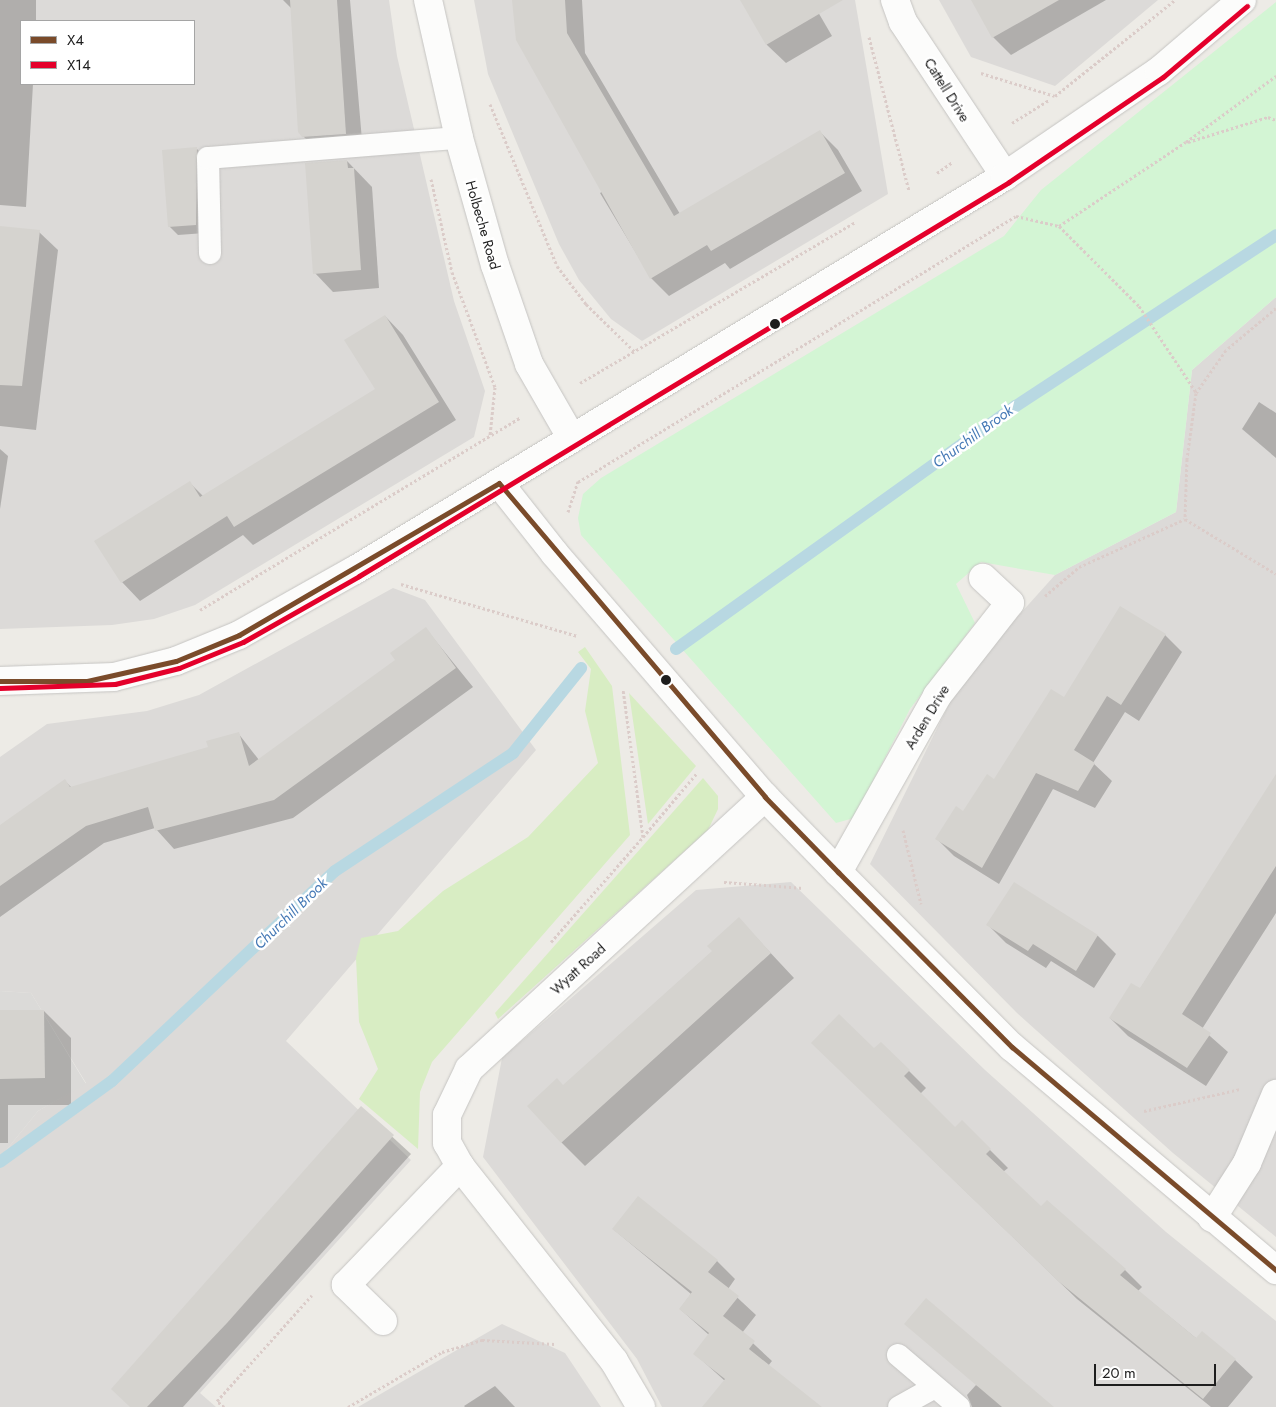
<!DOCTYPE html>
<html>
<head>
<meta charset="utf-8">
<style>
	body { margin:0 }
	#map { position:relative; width:1276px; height:1407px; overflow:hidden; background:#edebe6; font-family:Jost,sans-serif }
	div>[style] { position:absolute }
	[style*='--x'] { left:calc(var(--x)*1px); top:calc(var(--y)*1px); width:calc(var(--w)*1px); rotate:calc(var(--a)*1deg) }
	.residential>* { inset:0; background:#dcdad8 }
	.religious>* { inset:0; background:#dbdad8 }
	.grass>* { inset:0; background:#d8edc3 }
	.park>* { inset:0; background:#d3f5d4 }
	.shadow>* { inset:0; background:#0003 }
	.stream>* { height:12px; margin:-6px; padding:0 6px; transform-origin:6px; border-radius:6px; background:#b8d8e2 }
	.building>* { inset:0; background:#d5d3cf }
	.path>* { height:3px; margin-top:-1.5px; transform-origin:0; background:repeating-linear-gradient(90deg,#dbccc9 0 2.5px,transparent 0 5px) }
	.roads { filter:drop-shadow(0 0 1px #c5c4c2) drop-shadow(0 0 1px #c5c4c2) }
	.lane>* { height:22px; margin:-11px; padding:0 11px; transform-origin:11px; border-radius:11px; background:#fcfcfb }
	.street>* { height:28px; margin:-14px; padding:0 14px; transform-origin:14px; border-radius:14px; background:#fcfcfb }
	.bus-1>* { height:5px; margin:-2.5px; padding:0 2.5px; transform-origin:2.5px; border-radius:2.5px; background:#7a4b2a }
	.bus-2>* { height:5px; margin:-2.5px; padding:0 2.5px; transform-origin:2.5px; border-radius:2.5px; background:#e4002b }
	.dots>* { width:14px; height:14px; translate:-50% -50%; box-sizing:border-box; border:2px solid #fff; border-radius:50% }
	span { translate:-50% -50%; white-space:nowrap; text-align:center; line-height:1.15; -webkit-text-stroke:5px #fff; paint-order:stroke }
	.street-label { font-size:14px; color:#1e1e1e }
	.water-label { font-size:15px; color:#4478b5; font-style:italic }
	.legend { position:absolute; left:20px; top:20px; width:175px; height:65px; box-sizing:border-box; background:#fff; border:1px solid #a5a5a5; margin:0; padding:6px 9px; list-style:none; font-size:15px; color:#1e1e1e }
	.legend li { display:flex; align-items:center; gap:10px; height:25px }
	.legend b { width:25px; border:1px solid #a5a5a5 }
	.scale { position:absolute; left:1094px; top:1364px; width:122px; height:22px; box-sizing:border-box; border:2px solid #1e1e1e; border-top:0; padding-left:6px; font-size:15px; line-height:18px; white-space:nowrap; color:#1e1e1e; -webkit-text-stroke:4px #fff; paint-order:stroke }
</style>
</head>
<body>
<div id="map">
	<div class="residential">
		<div style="clip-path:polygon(evenodd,0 0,389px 0,397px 56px,454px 301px,485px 391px,474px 437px,195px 605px,154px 619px,112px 625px,0 629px,0 0,21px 21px,194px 21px,194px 84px,21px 84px,21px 21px)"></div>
		<div style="clip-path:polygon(474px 0,855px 0,888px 194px,642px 341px,611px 319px,579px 280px,559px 244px,488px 74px)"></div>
		<div style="clip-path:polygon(939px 0,1158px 0,1055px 86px,971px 57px)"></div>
		<div style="clip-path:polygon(1276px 297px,1276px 1237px,1173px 1153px,1017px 1013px,870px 864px,961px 680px,1055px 575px,1176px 512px,1192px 370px)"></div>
		<div style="clip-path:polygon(393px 588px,425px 600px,536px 750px,286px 1041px,411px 1160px,200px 1393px,216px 1407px,0 1407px,0 1158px,38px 1111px,86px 1083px,31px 993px,0 991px,0 757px,47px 724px,147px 711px,199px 695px)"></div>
		<div style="clip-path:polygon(791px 882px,985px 1070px,1166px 1232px,1276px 1321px,1276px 1407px,662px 1407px,637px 1359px,483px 1157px,502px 1058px,696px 890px)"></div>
		<div style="clip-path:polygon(502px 1324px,565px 1353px,601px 1407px,358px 1407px)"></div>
	</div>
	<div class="religious">
		<div style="clip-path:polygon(0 991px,31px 993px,86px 1084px,38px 1111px,0 1158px)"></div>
	</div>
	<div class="grass">
		<div style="clip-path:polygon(585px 647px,612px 686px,630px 835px,432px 1062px,420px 1092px,418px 1149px,359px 1099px,378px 1069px,359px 1022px,356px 958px,361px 938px,398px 931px,443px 891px,528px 837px,598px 763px,585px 711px,591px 669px,578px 652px)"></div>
		<div style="clip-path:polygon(629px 693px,696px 766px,648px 824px)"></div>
		<div style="clip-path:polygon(703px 778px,718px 796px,718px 809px,708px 830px,498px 1019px,495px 1013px)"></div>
	</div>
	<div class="park">
		<div style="clip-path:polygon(1276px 2px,1276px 297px,1192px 370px,1176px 512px,1055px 575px,981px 562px,956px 584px,975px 623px,910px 709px,854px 818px,836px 823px,581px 535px,578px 518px,583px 494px,601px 478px,1004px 236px,1041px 190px)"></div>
	</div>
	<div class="shadow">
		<div style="clip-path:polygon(0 0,36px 0,36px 21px,21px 21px,21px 84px,33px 84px,26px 207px,0 205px)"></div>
		<div style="clip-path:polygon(350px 0,363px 152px,322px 155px,303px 136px,292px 9px,283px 0)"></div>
		<div style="clip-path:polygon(514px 0,582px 0,585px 53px,680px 214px,820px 132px,838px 150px,862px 191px,730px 269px,725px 263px,669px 296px,651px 278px,600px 193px,605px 190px)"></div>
		<div style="clip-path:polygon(741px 0,811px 0,832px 36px,786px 63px,767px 45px)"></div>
		<div style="clip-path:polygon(974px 0,1106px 0,1011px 55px,993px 37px)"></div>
		<div style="clip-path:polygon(196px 148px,205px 157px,205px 233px,178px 235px,169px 226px)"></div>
		<div style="clip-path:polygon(347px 161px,372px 187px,379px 288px,333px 292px,315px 273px)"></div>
		<div style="clip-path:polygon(0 227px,39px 232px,58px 250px,36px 430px,0 426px)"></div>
		<div style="clip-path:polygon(385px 316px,403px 335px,456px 420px,253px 545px,243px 535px,140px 601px,122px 582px,190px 483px,203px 496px,377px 390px)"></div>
		<div style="clip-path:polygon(1259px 402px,1276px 413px,1276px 458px,1242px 429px)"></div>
		<div style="clip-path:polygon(0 449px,8px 456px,0 509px)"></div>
		<div style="clip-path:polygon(426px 629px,473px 687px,293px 818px,174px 849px,155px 828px,104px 843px,0 917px,0 834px,65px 781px,72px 788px,210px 748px,238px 733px,259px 760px,397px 660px)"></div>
		<div style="clip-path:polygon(1165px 635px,1182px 652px,1139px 721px,1125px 712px,1093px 763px,1112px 781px,1095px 808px,1053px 789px,999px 884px,954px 856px,937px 839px,995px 781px,1065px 699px)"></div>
		<div style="clip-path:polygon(1276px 777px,1276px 913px,1202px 1029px,1228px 1052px,1206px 1086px,1128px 1036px,1110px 1018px,1140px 989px)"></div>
		<div style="clip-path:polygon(1014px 884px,1098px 936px,1116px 954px,1094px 988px,1051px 961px,1046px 968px,1006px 943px,988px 925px)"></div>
		<div style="clip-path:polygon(739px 919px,794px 978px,585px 1166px,561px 1142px,563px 1086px,713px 951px)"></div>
		<div style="clip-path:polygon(0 1011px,44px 1011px,71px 1038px,71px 1105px,8px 1105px,8px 1143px,0 1143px)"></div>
		<div style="clip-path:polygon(881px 1043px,926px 1088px,920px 1094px,955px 1129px,962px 1122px,1008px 1168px,1003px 1172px,1041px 1208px,1125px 1270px,1142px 1287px,1138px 1291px,1197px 1339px,1235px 1360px,1253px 1377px,1228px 1407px,1211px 1407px,1077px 1299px,830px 1060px,874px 1050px)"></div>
		<div style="clip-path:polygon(361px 1108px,411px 1154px,183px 1407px,130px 1407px)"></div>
		<div style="clip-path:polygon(613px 1229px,717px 1261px,735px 1279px,728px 1289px,756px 1315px,742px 1333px,772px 1361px,768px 1366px,818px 1407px,714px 1407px,725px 1381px,695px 1354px,709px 1335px,680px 1309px,691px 1294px)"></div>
		<div style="clip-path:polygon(976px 1385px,1052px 1407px,972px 1407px,967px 1395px)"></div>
		<div style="clip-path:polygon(495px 1386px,515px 1407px,465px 1407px,464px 1406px)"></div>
	</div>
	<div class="stream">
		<div style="--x:676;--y:649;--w:418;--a:-35.6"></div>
		<div style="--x:1016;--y:406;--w:311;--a:-33.3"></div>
		<div style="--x:0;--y:1162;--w:138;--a:-35.9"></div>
		<div style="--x:112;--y:1081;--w:306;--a:-43.3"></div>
		<div style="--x:335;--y:871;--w:214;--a:-33.5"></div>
		<div style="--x:513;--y:753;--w:109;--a:-51.3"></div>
	</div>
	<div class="building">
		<div style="clip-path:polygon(290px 0,337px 0,346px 134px,302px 137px,298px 132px)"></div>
		<div style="clip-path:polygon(512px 0,565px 0,567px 33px,674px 216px,820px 130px,845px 173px,711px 251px,707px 245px,650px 279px,516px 40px)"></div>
		<div style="clip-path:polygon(740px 0,843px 0,766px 45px)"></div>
		<div style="clip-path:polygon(971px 0,1059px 0,992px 38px)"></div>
		<div style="clip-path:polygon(197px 147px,196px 225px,168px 227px,162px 150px)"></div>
		<div style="clip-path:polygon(347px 160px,348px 168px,354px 168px,361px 270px,313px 274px,305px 163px)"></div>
		<div style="clip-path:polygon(0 226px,40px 230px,22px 386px,0 385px)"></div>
		<div style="clip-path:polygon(385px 315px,439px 402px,234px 527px,227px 516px,121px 583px,94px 541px,190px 481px,200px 497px,375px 389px,344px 340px)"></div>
		<div style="clip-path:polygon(1120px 606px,1166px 634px,1121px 705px,1107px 696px,1074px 750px,1095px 763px,1078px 791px,1036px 773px,982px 868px,935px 839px,956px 806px,963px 811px,987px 774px,994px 779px,1051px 689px,1064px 697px)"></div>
		<div style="clip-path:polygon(426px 627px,456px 668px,274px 800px,155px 831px,148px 807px,86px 826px,0 886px,0 825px,65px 779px,70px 787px,208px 747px,206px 741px,239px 732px,249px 766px,395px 660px,390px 653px)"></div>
		<div style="clip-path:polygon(1276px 774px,1276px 866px,1182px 1014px,1211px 1033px,1187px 1068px,1109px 1018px,1131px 983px,1140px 988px)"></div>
		<div style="clip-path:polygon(1014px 882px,1098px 935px,1076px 971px,1033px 944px,1028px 951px,986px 925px)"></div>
		<div style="clip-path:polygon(739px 917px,771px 953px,561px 1143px,527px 1106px,557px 1078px,563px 1085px,712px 951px,707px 946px)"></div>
		<div style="clip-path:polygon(0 1010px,44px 1010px,45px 1078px,0 1079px)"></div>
		<div style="clip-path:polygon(839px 1014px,874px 1048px,881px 1042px,910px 1070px,904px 1076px,955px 1127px,962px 1120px,991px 1149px,986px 1154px,1041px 1206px,1047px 1200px,1126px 1269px,1120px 1275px,1196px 1338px,1202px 1331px,1236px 1359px,1203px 1399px,1058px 1281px,811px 1043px)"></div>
		<div style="clip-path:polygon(361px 1106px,394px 1135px,227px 1323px,147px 1407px,130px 1407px,111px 1389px)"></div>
		<div style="clip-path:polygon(638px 1196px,718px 1260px,708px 1272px,739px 1296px,723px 1316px,755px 1341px,749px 1349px,822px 1407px,702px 1407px,725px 1379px,693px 1354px,709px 1333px,679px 1309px,692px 1292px,612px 1229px)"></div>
		<div style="clip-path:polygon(926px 1298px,1054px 1407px,1002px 1407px,904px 1324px)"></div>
	</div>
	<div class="path">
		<div style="--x:869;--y:37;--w:159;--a:75.4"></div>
		<div style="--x:981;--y:73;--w:77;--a:17.3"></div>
		<div style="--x:1055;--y:96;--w:154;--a:-38.7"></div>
		<div style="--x:490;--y:104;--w:175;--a:67.5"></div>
		<div style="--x:557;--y:266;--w:48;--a:52.7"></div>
		<div style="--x:586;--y:304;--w:69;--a:44.4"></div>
		<div style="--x:1012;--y:123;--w:44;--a:-31.9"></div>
		<div style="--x:1188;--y:142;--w:84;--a:-17.4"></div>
		<div style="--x:1268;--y:117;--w:9;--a:21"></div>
		<div style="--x:937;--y:173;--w:19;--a:-35"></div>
		<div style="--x:431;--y:179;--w:95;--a:77.3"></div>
		<div style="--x:452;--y:272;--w:123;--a:69.5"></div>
		<div style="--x:495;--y:387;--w:48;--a:95.9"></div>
		<div style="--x:1059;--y:226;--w:113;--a:45"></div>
		<div style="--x:1139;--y:306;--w:103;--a:56.5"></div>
		<div style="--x:1276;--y:308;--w:65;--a:140"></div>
		<div style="--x:1226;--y:350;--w:52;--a:124.9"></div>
		<div style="--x:1196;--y:393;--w:67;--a:97.8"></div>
		<div style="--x:1187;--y:459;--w:60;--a:91.9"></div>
		<div style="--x:1185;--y:519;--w:106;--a:31.1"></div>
		<div style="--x:580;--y:383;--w:319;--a:-30.3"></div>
		<div style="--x:568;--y:512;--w:32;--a:-72"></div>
		<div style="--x:578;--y:482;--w:512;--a:-31.27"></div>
		<div style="--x:1016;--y:216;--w:44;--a:13.1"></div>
		<div style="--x:1059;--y:226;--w:152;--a:-33.5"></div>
		<div style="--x:1186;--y:142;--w:112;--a:-36.3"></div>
		<div style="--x:401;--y:584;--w:184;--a:16.4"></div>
		<div style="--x:1045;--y:596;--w:45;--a:-40.5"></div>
		<div style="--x:1079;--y:567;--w:116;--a:-24.4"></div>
		<div style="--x:200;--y:610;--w:373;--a:-31"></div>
		<div style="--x:903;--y:830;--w:76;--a:76.3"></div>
		<div style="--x:643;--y:837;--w:84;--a:-49.8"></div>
		<div style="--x:724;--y:882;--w:79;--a:4.3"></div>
		<div style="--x:551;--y:942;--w:140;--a:-48.8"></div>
		<div style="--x:643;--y:837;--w:149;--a:-97.7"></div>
		<div style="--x:1144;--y:1111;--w:98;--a:-12.9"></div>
		<div style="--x:224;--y:1407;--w:9;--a:-139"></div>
		<div style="--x:217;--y:1401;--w:142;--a:-48.1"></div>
		<div style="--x:348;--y:1407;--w:109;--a:-30.3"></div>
		<div style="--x:442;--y:1352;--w:42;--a:-16.7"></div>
		<div style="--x:482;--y:1340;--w:73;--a:3.1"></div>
	</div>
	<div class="roads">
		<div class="lane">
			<div style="--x:210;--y:253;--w:95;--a:-91.2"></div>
			<div style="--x:208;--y:158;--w:252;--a:-4.6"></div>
			<div style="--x:898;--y:1355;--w:80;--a:40.4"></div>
			<div style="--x:899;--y:1407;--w:41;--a:-29.1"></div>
		</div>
		<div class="street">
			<div style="--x:428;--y:0;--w:141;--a:77.3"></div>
			<div style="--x:459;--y:138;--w:132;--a:74.2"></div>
			<div style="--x:495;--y:265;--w:105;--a:71"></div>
			<div style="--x:529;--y:364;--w:84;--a:60.1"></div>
			<div style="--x:895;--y:0;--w:23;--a:70"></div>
			<div style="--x:903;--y:22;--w:185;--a:56.5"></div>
			<div style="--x:499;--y:483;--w:90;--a:51.7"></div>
			<div style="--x:555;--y:554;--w:321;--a:49.2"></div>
			<div style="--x:765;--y:797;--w:105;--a:45.8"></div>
			<div style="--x:838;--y:872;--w:247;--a:45.2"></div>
			<div style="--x:1012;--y:1047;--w:346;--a:40.2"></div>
			<div style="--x:0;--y:681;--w:114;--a:-2"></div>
			<div style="--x:114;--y:677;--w:64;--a:-14.5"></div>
			<div style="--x:176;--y:661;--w:68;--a:-22.4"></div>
			<div style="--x:239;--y:635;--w:133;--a:-29.3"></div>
			<div style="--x:355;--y:570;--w:760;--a:-31.22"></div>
			<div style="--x:1005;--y:176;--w:186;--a:-34.3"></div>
			<div style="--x:1159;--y:71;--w:109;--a:-40.5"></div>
			<div style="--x:838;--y:872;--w:202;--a:-60.6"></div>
			<div style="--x:937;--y:696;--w:118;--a:-51.9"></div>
			<div style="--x:1010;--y:603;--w:37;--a:-137"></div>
			<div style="--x:1212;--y:1218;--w:65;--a:-57.5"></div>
			<div style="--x:1247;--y:1163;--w:75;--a:-67.2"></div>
			<div style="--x:383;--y:1321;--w:52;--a:-135.8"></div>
			<div style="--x:346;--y:1285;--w:165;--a:-46.2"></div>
			<div style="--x:641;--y:1407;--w:53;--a:-120.4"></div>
			<div style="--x:614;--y:1361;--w:248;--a:-128.3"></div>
			<div style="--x:460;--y:1166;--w:26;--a:-119"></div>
			<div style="--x:447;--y:1143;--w:28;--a:-90"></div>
			<div style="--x:447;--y:1115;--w:51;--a:-64.4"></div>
			<div style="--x:469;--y:1069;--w:402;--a:-42.6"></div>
		</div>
	</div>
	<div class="bus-1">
		<div style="--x:0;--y:681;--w:87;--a:0"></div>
		<div style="--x:87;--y:681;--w:91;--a:-12.7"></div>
		<div style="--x:176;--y:661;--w:68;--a:-22.4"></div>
		<div style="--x:239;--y:635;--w:301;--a:-30.3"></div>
		<div style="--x:499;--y:483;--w:412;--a:49.7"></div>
		<div style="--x:765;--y:797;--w:105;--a:45.8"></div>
		<div style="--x:838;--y:872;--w:247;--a:45.2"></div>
		<div style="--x:1012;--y:1047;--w:346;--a:40.2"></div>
	</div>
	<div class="bus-2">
		<div style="--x:0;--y:688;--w:115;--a:-2"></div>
		<div style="--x:115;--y:684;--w:66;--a:-14"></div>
		<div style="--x:179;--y:668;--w:69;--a:-22.1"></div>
		<div style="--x:243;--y:642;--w:133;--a:-29.6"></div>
		<div style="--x:359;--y:576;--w:760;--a:-31.22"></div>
		<div style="--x:1009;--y:182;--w:186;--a:-34.3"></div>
		<div style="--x:1163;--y:77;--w:110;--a:-40.2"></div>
	</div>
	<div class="dots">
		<div style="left:775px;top:324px;background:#1e1e1e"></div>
		<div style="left:666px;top:680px;background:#1e1e1e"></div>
	</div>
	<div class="street-label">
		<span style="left:947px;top:90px;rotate:58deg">Cattell Drive</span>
		<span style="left:483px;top:225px;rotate:74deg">Holbeche Road</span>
		<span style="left:927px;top:717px;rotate:-59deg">Arden Drive</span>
		<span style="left:578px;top:969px;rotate:-42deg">Wyatt Road</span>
	</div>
	<div class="water-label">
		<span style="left:973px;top:437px;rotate:-36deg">Churchill Brook</span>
		<span style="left:291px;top:914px;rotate:-44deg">Churchill Brook</span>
	</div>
	<ul class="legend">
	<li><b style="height:6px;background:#7a4b2a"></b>X4</li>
	<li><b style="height:6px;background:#e4002b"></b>X14</li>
	</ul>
	<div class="scale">20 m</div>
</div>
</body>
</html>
